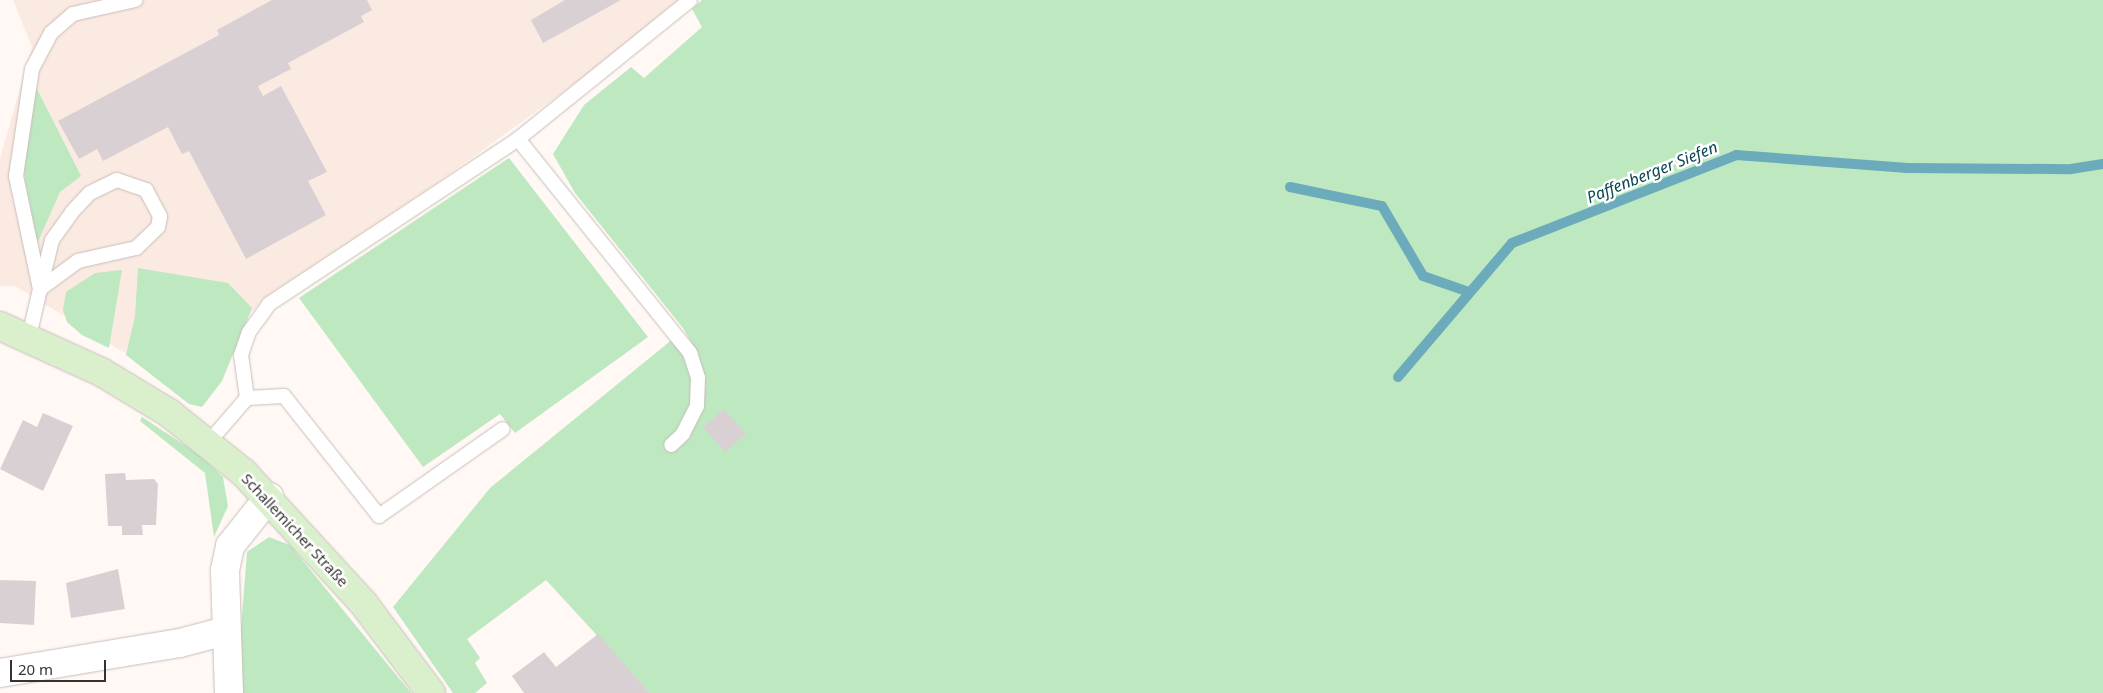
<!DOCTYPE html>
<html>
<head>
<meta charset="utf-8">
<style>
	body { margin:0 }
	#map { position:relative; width:2103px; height:693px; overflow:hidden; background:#fff8f4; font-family:"Noto Sans",sans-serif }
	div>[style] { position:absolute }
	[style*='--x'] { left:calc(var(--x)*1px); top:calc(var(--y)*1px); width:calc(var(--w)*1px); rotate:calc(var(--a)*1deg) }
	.built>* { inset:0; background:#fbeae2 }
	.green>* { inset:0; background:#bee8c0 }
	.stream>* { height:10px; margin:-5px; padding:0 5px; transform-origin:5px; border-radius:5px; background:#6cabbb }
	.building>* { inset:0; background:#d9d0d4 }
	.roads { filter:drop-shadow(0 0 1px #c6beb9) drop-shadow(0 0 1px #c6beb9) }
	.lane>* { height:14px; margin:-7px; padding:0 7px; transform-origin:7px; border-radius:7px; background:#fff }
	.street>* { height:28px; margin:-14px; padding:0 14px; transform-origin:14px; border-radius:14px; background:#fff }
	.secondary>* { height:28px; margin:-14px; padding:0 14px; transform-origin:14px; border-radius:14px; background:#daf0cc }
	span { translate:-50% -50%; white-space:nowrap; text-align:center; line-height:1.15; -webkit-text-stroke:5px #fff; paint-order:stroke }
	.street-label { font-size:15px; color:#363231 }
	.water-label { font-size:16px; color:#0b4652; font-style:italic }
	.scale { position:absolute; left:10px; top:660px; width:96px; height:22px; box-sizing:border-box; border:2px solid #363231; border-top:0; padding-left:6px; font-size:15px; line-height:18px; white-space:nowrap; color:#363231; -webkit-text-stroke:4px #fff; paint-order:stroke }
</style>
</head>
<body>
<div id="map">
	<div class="built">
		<div style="clip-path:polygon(13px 0,678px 0,595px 69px,437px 183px,264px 298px,234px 333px,166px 378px,15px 286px,0 286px,0 158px,32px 47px)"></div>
	</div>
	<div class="green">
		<div style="clip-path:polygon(702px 0,2103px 0,2103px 693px,650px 693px,546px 580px,467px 639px,480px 658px,475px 663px,487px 683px,475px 693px,453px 693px,393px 607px,490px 488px,679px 334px,700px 357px,683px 328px,575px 193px,553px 154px,584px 105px,631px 67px,644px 78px,702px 27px,692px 9px)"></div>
		<div style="clip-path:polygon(35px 85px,81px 176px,60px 192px,37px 244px,23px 168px)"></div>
		<div style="clip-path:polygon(509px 158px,648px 337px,515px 433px,500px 414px,423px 467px,299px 298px)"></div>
		<div style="clip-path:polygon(138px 268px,228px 283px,252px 308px,222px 381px,202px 407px,189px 404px,126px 355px,135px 316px)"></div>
		<div style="clip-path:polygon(122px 270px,109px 348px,82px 335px,67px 322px,63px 310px,66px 292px,95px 273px)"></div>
		<div style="clip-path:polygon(142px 417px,198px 454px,223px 477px,228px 506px,214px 537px,205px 473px,140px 421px)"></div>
		<div style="clip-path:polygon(269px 537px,290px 545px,411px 693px,236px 693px,247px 552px)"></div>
	</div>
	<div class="stream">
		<div style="--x:1290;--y:187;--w:94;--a:11.7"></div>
		<div style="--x:1382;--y:206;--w:81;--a:59.6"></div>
		<div style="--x:1423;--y:276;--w:49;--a:19.2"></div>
		<div style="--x:1398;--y:377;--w:176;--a:-49.6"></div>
		<div style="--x:1512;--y:243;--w:241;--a:-21.4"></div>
		<div style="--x:1736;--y:155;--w:172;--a:4.3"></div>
		<div style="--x:1908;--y:168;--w:163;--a:0.4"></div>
		<div style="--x:2071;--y:169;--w:32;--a:-9"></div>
	</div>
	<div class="building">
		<div style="clip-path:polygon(272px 0,367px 0,372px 10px,361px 16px,364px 22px,288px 63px,291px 69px,258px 86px,263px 96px,281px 86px,327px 172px,308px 181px,326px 215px,246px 259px,189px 151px,182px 154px,168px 127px,103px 161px,97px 149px,79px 159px,58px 121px,219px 35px,217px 30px)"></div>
		<div style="clip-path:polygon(565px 0,621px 0,543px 43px,531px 20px)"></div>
		<div style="clip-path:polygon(724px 409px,746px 434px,725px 452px,703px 427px)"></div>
		<div style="clip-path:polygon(43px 413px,73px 426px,43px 491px,0 469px,23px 420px,37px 427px)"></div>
		<div style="clip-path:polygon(125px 473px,126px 480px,154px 479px,158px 484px,156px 525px,142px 525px,143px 535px,122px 535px,122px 526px,108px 526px,105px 474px)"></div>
		<div style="clip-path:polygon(118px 569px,125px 609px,71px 618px,66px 583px)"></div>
		<div style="clip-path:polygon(0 580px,36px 581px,34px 625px,0 623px)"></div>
		<div style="clip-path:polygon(598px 634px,650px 693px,524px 693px,512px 676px,544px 652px,556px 667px)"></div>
	</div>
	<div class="roads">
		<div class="lane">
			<div style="--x:518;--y:139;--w:275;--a:51.2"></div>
			<div style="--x:690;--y:353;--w:26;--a:72"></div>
			<div style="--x:698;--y:378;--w:28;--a:92"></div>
			<div style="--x:697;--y:406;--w:31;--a:117"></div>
			<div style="--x:683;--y:434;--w:16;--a:137"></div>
			<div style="--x:117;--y:180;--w:31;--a:19"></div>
			<div style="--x:146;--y:190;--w:30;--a:62"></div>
			<div style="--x:160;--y:216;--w:11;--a:100"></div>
			<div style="--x:158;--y:227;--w:30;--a:136"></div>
			<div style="--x:136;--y:248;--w:59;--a:167.4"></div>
			<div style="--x:78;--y:261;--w:47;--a:143.6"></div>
			<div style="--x:40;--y:289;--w:50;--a:-76.2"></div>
			<div style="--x:52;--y:240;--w:34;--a:-54"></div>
			<div style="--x:72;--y:212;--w:26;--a:-47"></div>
			<div style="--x:90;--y:193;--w:30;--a:-26"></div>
			<div style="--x:28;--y:341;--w:53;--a:-77"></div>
			<div style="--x:40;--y:289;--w:116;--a:-102"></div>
			<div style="--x:16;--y:176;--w:108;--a:-81.5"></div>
			<div style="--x:32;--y:69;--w:41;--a:-62.2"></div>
			<div style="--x:51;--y:33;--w:29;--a:-41"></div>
			<div style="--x:73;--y:14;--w:64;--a:-12.7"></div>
			<div style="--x:247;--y:398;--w:43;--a:-97.9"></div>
			<div style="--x:241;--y:355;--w:24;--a:-71"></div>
			<div style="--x:249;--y:332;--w:34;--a:-54"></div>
			<div style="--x:269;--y:304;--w:299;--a:-33.5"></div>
			<div style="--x:518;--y:139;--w:221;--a:-38.9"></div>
			<div style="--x:208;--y:443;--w:60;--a:-49.1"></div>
			<div style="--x:247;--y:398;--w:37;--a:-3"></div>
			<div style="--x:284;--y:396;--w:153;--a:51.6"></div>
			<div style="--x:379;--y:516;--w:151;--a:-35.1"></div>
		</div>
		<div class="street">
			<div style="--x:0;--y:673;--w:182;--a:-9.5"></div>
			<div style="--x:180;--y:643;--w:47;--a:-14.9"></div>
			<div style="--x:229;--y:693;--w:123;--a:-91.9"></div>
			<div style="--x:225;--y:570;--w:25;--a:-78"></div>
			<div style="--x:230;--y:546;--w:63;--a:-51.5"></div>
		</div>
		<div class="secondary">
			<div style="--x:0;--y:326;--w:113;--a:24.5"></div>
			<div style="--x:103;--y:373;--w:77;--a:31.2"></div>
			<div style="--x:169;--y:413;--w:96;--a:38.7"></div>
			<div style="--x:244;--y:473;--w:178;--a:47.5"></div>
			<div style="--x:364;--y:604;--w:111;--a:53"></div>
		</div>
	</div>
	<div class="street-label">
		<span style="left:295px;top:530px;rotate:47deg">Schallemicher Straße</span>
	</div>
	<div class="water-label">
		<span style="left:1652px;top:172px;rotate:-22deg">Paffenberger Siefen</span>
	</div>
	<div class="scale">20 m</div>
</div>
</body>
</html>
